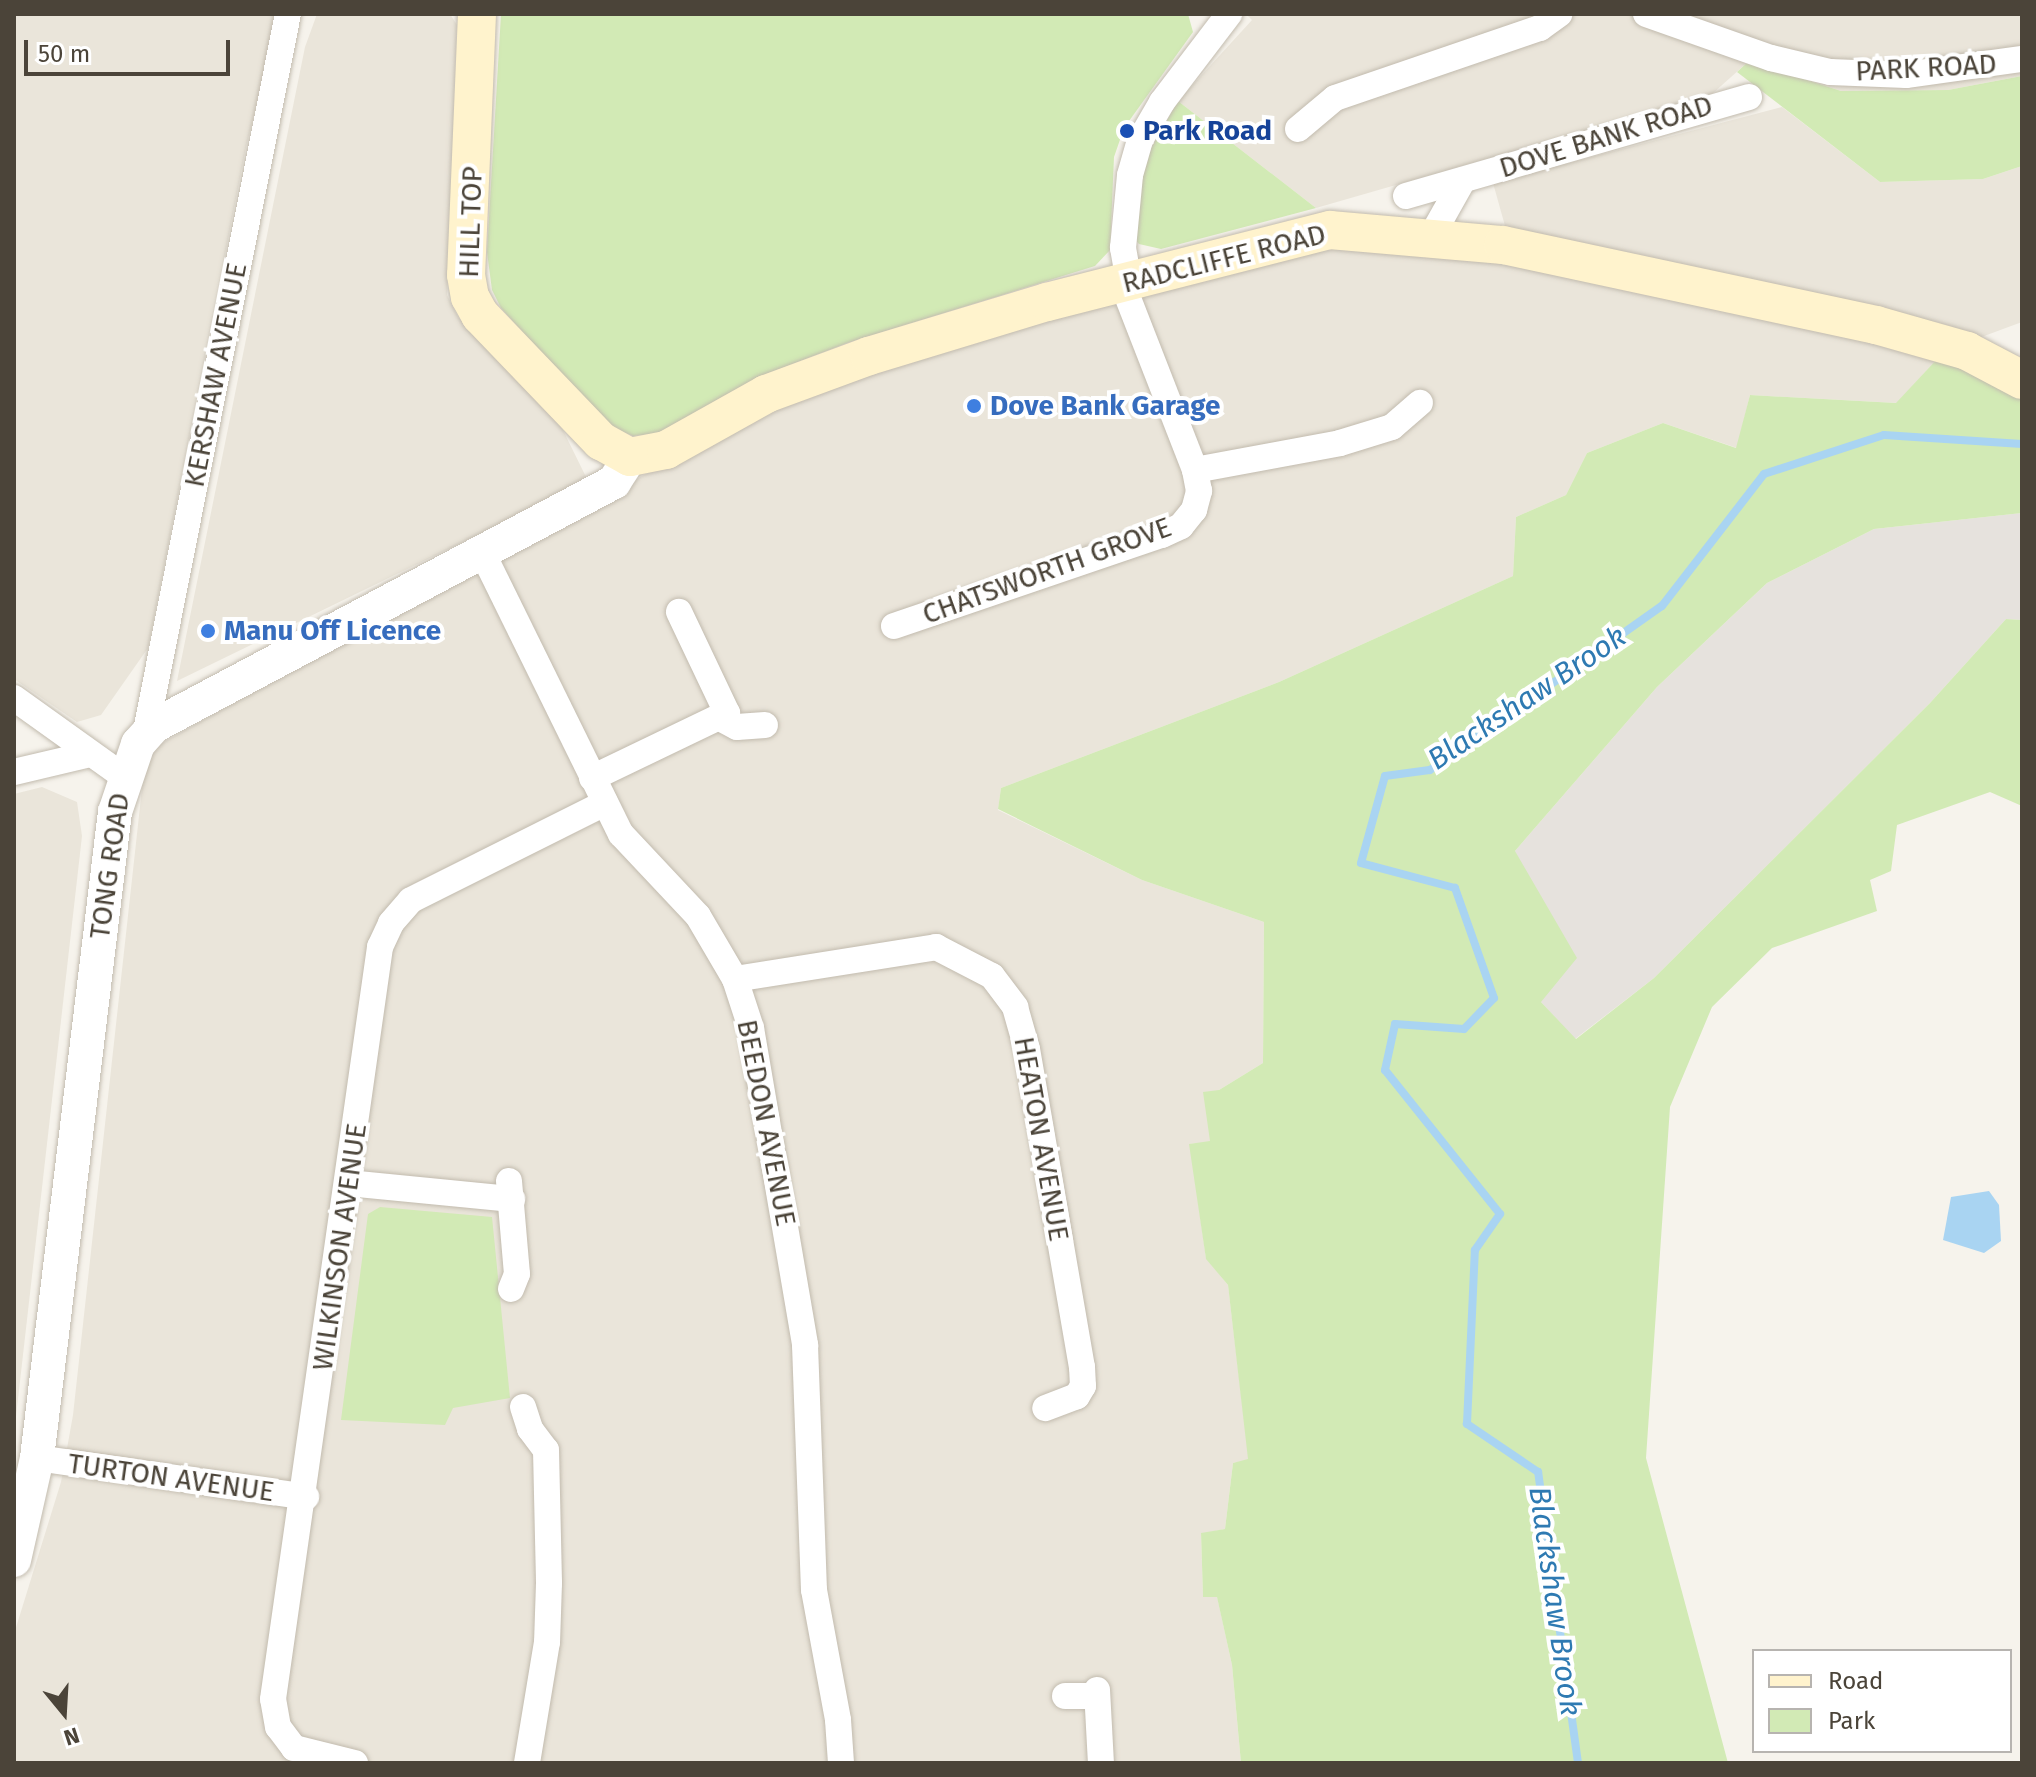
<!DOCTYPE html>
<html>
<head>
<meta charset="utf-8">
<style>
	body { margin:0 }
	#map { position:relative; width:2036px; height:1777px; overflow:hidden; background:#f6f3ec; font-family:"Fira Sans",sans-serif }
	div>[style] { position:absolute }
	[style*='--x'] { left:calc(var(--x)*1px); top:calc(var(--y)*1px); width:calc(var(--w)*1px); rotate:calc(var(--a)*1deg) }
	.residential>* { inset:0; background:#eae5da }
	.industrial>* { inset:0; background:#e6e2dd }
	.green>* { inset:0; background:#d2eab5 }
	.water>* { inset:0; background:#a9d4f2 }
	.stream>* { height:8px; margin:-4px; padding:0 4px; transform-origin:4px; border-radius:4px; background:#a9d4f2 }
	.roads { filter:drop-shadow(0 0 2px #c2bbae) drop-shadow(0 0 2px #c2bbae) }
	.minor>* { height:26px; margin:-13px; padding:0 13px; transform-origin:13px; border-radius:13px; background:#fff }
	.tertiary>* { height:34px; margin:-17px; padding:0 17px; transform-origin:17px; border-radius:17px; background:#fff }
	.secondary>* { height:38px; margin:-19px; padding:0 19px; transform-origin:19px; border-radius:19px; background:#fff3cd }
	.dots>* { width:22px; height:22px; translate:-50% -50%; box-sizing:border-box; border:4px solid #fff; border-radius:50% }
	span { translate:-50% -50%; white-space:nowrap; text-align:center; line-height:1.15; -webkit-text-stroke:8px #fff; paint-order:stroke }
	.street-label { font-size:28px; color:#4b4439 }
	.transit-label { font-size:28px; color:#164399; font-weight:700 }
	.left { translate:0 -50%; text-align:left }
	.shop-label { font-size:28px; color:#366cbe; font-weight:700 }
	.water-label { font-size:30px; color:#2e7ab2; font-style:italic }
	.frame { position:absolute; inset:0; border:16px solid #4b4439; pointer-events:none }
	.legend { position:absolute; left:1752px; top:1649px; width:260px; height:104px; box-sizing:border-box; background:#fff; border:2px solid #b7b4b0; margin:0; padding:10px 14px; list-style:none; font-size:24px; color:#4b4439 }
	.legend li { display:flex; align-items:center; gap:16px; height:40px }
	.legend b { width:40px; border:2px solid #b7b4b0 }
	.north { position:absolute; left:24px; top:1673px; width:80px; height:80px; -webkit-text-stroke:6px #fff; paint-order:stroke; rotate:162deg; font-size:22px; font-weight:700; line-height:32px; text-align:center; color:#4b4439 }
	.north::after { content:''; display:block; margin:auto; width:28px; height:36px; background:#4b4439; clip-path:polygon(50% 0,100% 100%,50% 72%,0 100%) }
	.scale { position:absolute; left:24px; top:40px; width:206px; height:36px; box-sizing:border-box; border:4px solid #4b4439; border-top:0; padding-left:10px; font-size:24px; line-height:28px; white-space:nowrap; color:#4b4439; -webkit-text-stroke:6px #fff; paint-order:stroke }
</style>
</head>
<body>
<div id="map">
	<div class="residential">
		<div style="clip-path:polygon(14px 14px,279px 14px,246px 147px,148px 648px,101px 715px,77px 722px,14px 679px)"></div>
		<div style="clip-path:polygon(317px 14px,450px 14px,457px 25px,447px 295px,458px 317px,556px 416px,588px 481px,177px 681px,305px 47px)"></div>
		<div style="clip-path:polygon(1246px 14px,2022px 14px,2022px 76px,1948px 90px,1841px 91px,1749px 61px,1712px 94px,1316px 208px,1178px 101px,1252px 20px)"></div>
		<div style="clip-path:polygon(1782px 107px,1880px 182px,1983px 179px,2022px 166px,2022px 322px,1976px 339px,1507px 233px,1493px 183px)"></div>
		<div style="clip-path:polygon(1322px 240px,1472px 256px,1939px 357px,1897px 403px,1750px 395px,1737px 448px,1663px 423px,1587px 453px,1566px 495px,1516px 517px,1513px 576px,1279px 682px,1001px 788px,998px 810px,1142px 880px,1264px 922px,1263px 1063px,1219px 1090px,1210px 1142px,1190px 1144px,1206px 1258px,1228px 1285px,1249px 1460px,1233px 1463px,1225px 1529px,1201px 1534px,1203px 1597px,1217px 1596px,1232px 1665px,1241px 1763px,14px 1763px,14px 1634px,61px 1482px,73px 1415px,146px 752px,759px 411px,1089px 298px)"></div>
		<div style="clip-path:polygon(42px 787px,77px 802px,82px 836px,14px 1434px,14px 794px)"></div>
	</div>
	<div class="industrial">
		<div style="clip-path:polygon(2022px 513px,2022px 620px,2006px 619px,1930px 703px,1654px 978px,1575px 1039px,1541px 1002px,1515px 851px,1657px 687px,1767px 583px,1874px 529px)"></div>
	</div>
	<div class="green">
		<div style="clip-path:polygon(501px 14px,1188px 14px,1193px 32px,1124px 128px,1114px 157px,1110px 250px,1095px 266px,847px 343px,759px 377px,660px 433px,633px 436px,607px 425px,501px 308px,492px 290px,487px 252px)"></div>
		<div style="clip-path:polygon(1749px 61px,1841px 91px,1948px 90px,2022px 76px,2022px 166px,1983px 179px,1880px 182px,1737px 72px)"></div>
		<div style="clip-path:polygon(1178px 101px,1316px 208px,1161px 249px,1139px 244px,1133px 237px,1146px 157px)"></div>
		<div style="clip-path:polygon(1939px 357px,2022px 398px,2022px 513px,1874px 529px,1767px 583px,1657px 687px,1515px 851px,1577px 958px,1541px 1002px,1576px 1039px,1654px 978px,1930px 703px,2006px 619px,2022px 620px,2022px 806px,1990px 792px,1897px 825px,1891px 871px,1870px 880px,1877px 911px,1772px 948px,1712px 1007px,1670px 1107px,1646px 1458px,1728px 1763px,1241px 1763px,1232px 1665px,1217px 1597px,1203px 1597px,1201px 1533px,1225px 1529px,1233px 1463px,1248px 1459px,1228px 1285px,1206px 1259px,1189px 1144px,1210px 1141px,1203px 1092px,1219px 1090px,1263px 1063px,1264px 922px,1142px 880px,998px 809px,1001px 788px,1279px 682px,1513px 576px,1516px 517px,1566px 495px,1587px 453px,1663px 423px,1736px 448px,1750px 395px,1896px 403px)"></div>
		<div style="clip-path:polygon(380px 1207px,492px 1217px,510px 1398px,453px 1408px,445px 1425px,341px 1420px,368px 1214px)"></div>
	</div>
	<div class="water">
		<div style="clip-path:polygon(1989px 1191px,1999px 1205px,2001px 1241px,1984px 1253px,1943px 1240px,1951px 1197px)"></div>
	</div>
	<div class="stream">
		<div style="--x:1578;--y:1763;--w:294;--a:-97.8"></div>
		<div style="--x:1538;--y:1472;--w:86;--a:-145.9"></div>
		<div style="--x:1467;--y:1424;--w:174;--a:-87.4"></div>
		<div style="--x:1475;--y:1250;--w:44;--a:-55.2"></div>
		<div style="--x:1500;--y:1214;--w:184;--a:-128.6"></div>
		<div style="--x:1385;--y:1070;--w:47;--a:-77.7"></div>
		<div style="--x:1395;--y:1024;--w:69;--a:4.1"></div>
		<div style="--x:1464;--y:1029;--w:43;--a:-45.9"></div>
		<div style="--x:1494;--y:998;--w:117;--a:-109.5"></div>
		<div style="--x:1455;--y:888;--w:97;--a:-165.1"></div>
		<div style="--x:1361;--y:863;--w:90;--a:-74.6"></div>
		<div style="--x:1385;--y:776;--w:45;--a:-7.6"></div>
		<div style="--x:1430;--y:770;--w:284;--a:-35.3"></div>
		<div style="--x:1662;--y:606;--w:167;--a:-52.3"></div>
		<div style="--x:1764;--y:474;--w:126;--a:-18"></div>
		<div style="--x:1884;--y:435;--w:138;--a:3.7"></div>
	</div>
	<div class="roads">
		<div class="minor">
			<div style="--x:1646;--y:14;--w:133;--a:19.4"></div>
			<div style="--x:1771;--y:58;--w:61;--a:13.3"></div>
			<div style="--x:1830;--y:72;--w:76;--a:2.3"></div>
			<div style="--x:1906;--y:75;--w:117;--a:-7.9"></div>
			<div style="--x:1298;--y:129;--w:48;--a:-40"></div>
			<div style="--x:1335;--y:98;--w:217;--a:-18.9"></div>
			<div style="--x:1540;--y:28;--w:24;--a:-36"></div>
			<div style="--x:1406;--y:196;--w:357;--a:-16.1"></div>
			<div style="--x:1432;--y:235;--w:63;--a:-60.6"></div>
			<div style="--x:1129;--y:282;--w:35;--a:-100"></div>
			<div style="--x:1123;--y:248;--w:73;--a:-84.5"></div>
			<div style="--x:1130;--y:175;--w:36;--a:-74"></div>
			<div style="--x:1140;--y:140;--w:44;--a:-59.9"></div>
			<div style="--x:1162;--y:102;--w:111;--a:-52.7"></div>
			<div style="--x:1195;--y:470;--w:147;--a:-10.5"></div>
			<div style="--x:1340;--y:443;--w:54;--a:-17.1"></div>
			<div style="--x:1392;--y:427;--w:37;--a:-41"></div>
			<div style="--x:483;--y:554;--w:312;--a:63.8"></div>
			<div style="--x:621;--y:834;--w:112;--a:46.8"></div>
			<div style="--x:698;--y:916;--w:73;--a:59.6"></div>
			<div style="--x:735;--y:979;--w:52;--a:71.9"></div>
			<div style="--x:751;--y:1028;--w:322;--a:80.3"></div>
			<div style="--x:805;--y:1345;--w:245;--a:87.9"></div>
			<div style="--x:814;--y:1590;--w:132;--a:79.5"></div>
			<div style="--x:838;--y:1720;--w:43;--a:86"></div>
			<div style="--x:894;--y:626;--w:283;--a:-18.8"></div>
			<div style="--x:1162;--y:535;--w:21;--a:-25"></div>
			<div style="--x:1181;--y:526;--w:21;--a:-51"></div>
			<div style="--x:1194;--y:510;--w:20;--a:-75"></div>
			<div style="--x:1199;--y:491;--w:21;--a:-101"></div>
			<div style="--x:1195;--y:470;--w:201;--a:-111.3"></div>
			<div style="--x:14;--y:698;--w:134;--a:35.6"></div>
			<div style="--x:720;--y:718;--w:19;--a:28"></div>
			<div style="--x:737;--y:727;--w:28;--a:-4"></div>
			<div style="--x:145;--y:736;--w:736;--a:-78.8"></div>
			<div style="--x:14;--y:772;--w:79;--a:-13.2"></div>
			<div style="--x:592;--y:778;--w:150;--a:-25.7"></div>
			<div style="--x:727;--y:713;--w:112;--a:-115.4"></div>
			<div style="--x:735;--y:979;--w:204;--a:-9"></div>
			<div style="--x:936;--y:947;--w:63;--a:27.4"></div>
			<div style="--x:992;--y:976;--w:39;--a:53"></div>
			<div style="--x:1015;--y:1007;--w:44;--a:74.1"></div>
			<div style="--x:1027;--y:1049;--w:323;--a:80.2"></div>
			<div style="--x:1082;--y:1367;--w:19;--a:87"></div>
			<div style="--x:1083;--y:1386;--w:12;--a:121"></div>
			<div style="--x:1077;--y:1396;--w:34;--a:159"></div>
			<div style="--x:509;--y:1181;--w:93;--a:85.1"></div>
			<div style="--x:517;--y:1274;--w:16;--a:112"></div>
			<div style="--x:348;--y:1183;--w:165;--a:5.6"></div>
			<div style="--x:523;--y:1407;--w:23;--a:72"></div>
			<div style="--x:530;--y:1429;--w:26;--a:53"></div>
			<div style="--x:546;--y:1450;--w:133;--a:88.7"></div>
			<div style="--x:549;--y:1583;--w:59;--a:91.9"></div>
			<div style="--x:547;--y:1642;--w:123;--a:99.4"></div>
			<div style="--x:37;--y:1458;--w:272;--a:8.2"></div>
			<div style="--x:1097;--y:1690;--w:73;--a:86.9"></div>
			<div style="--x:1065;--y:1696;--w:32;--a:0"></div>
			<div style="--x:355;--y:1763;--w:63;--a:-166.2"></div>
			<div style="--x:294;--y:1748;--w:26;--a:-127"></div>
			<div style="--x:278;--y:1727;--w:28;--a:-100"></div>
			<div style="--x:273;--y:1699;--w:760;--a:-81.9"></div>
			<div style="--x:380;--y:947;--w:26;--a:-65"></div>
			<div style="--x:391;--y:923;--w:30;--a:-49"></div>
			<div style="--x:411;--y:900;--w:217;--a:-26.6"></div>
		</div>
		<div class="tertiary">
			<div style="--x:14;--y:1560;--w:105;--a:-77.3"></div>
			<div style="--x:37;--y:1458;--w:651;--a:-83.12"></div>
			<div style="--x:115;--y:812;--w:72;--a:-71.3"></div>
			<div style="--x:138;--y:744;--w:24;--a:-48"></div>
			<div style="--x:154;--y:726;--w:521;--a:-27.94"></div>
			<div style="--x:614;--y:482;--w:30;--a:-57"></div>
		</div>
		<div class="secondary">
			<div style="--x:477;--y:14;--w:261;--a:92.4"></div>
			<div style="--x:466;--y:275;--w:22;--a:80"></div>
			<div style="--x:470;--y:297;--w:21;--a:61"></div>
			<div style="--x:480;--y:315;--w:175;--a:46.2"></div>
			<div style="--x:601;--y:441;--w:33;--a:29"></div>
			<div style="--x:630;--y:457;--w:37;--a:-11"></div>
			<div style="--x:666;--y:450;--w:115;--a:-29.2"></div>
			<div style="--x:766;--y:394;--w:110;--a:-20.3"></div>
			<div style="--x:869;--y:356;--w:186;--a:-16.9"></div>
			<div style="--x:1047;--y:302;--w:292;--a:-14.3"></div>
			<div style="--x:1330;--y:230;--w:174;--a:5"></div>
			<div style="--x:1503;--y:245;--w:381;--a:12.1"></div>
			<div style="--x:1876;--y:325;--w:95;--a:15.9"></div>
			<div style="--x:1967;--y:351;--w:62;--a:27.8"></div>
		</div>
	</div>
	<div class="dots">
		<div style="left:1127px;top:131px;background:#1a4fb4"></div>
		<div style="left:974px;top:406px;background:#3f7fe0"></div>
		<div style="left:208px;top:631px;background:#3f7fe0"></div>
	</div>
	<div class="street-label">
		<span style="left:1926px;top:68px;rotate:-3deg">PARK ROAD</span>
		<span style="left:1606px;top:137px;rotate:-17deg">DOVE BANK ROAD</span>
		<span style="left:471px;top:222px;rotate:-88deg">HILL TOP</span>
		<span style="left:1224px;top:259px;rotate:-14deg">RADCLIFFE ROAD</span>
		<span style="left:216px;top:375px;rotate:-79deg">KERSHAW AVENUE</span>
		<span style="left:1047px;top:571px;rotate:-20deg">CHATSWORTH GROVE</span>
		<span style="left:110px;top:866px;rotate:-82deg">TONG ROAD</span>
		<span style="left:766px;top:1123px;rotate:79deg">BEEDON AVENUE</span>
		<span style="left:1041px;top:1139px;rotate:80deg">HEATON AVENUE</span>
		<span style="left:340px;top:1247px;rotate:-82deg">WILKINSON AVENUE</span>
		<span style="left:171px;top:1478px;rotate:8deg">TURTON AVENUE</span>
	</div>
	<div class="transit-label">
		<span class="left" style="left:1143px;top:131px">Park Road</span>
	</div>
	<div class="shop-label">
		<span class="left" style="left:990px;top:406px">Dove Bank Garage</span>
		<span class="left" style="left:224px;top:631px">Manu Off Licence</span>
	</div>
	<div class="water-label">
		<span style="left:1527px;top:698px;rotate:-34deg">Blackshaw Brook</span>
		<span style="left:1555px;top:1601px;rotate:82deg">Blackshaw Brook</span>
	</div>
	<div class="frame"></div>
	<ul class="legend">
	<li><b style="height:10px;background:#fff3cd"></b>Road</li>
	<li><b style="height:22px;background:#d2eab5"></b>Park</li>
	</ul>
	<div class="north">N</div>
	<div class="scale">50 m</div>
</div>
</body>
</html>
